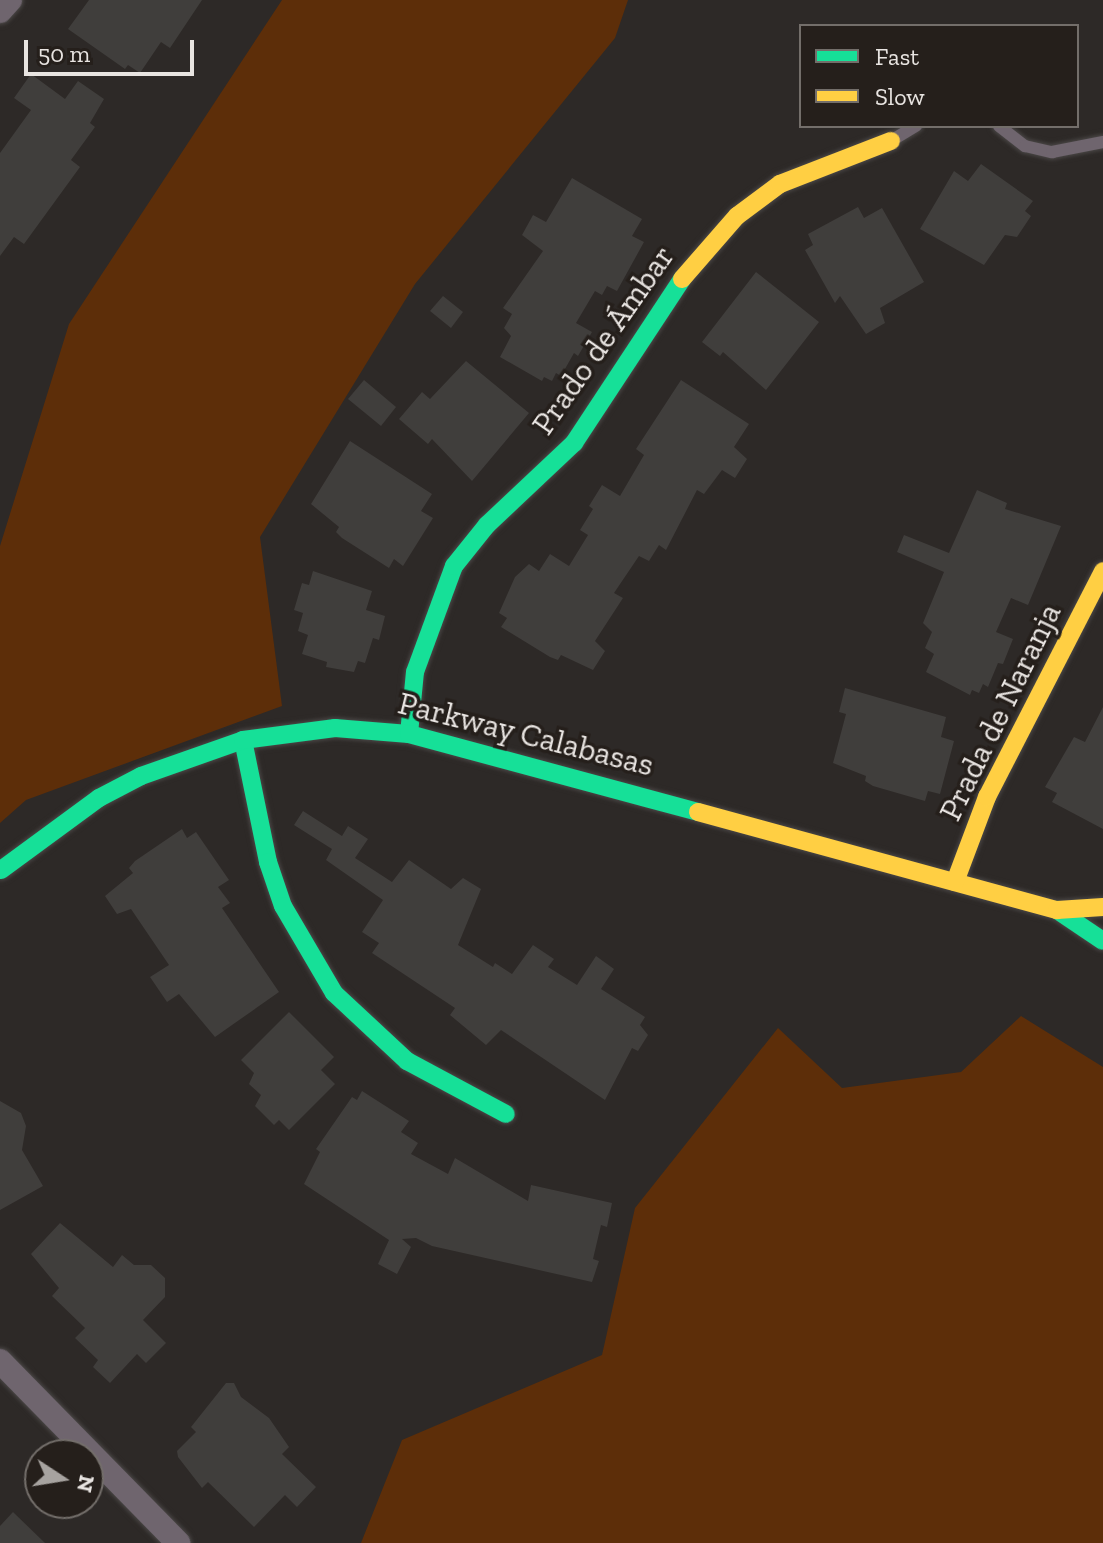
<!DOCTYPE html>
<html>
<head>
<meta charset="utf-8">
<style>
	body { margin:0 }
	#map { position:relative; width:1103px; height:1543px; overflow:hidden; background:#2d2927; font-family:"Zilla Slab",serif }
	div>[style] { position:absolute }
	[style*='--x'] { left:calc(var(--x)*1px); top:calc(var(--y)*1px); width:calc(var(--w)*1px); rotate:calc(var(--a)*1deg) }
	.green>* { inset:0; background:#5d2e09 }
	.building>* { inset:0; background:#403e3c }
	.roads { filter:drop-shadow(0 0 2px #4a4746) drop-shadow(0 0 2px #4a4746) }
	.lane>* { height:12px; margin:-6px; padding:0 6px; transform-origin:6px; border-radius:6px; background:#6f656e }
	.street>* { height:24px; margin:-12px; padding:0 12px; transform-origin:12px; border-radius:12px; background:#6f656e }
	.fast>* { height:18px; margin:-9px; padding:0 9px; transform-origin:9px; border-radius:9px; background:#16e098 }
	.slow>* { height:18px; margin:-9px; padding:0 9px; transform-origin:9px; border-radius:9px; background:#ffcf43 }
	span { translate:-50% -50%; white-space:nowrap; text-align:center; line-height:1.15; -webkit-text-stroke:7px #251f1b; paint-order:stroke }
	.street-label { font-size:32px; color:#e8e4e1 }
	.legend { position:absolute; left:799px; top:24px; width:280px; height:104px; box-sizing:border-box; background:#251f1b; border:2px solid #736e6a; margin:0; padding:10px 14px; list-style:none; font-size:24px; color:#e8e4e1 }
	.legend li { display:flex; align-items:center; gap:16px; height:40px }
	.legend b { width:40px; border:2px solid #736e6a }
	.north { position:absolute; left:24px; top:1439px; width:80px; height:80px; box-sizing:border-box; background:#251f1b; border:2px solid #736e6a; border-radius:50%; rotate:102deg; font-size:22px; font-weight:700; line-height:32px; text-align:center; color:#e8e4e1 }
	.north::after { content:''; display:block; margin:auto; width:28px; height:36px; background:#a7a3a0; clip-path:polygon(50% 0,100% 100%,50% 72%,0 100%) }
	.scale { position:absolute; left:24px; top:40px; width:170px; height:36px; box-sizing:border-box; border:4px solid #e8e4e1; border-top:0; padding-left:10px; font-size:24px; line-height:28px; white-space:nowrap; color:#e8e4e1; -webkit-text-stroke:6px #251f1b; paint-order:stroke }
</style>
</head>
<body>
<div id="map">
	<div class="green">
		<div style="clip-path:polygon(282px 0,628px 0,615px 38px,415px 284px,260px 537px,282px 706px,26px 800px,0 823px,0 546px,69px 324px)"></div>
		<div style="clip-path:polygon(1021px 1016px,1103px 1067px,1103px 1543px,361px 1543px,402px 1440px,602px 1355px,635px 1208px,778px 1028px,842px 1088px,961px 1072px)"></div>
	</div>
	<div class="building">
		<div style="clip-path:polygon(89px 0,202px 0,170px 48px,161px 42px,140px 73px,128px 65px,125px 69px,68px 29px)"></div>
		<div style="clip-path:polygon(31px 74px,65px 99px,78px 81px,104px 99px,90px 123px,95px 127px,71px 160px,80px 167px,24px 244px,14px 237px,0 256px,0 153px,31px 110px,14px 98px)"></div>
		<div style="clip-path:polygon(981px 164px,1033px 201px,1025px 211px,1031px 216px,1017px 237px,1005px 235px,984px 265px,920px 229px,954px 171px,968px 181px)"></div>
		<div style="clip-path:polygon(572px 178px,642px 219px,632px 236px,644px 242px,617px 291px,607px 286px,602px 295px,595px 291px,576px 323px,592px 332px,578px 356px,574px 353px,561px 376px,556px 373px,552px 381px,544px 377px,542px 381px,500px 357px,511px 336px,504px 328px,512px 314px,503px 308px,543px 251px,522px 235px,533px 215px,546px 222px)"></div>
		<div style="clip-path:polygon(858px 207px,864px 218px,882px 208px,924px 282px,880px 308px,885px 323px,866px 334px,840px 296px,835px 303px,805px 250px,813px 245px,808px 234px)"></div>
		<div style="clip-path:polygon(756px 272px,819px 322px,766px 390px,723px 352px,720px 356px,702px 342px)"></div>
		<div style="clip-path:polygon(443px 296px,463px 312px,451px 328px,430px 311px)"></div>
		<div style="clip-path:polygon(466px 361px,529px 413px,472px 481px,432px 439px,428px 444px,399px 419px,422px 392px,430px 399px)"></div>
		<div style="clip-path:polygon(364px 380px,396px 407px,381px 426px,348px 399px)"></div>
		<div style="clip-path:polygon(681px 380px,749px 424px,734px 447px,747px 459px,735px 478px,722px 470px,704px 494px,697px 490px,666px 550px,659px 545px,649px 561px,639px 556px,614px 593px,623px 598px,595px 641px,605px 651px,593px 670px,561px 655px,558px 660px,550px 657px,501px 627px,507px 618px,499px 613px,515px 577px,529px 564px,539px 571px,550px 554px,569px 566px,588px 535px,580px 530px,593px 509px,589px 506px,602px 485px,620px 496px,644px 455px,636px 449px)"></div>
		<div style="clip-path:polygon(350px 441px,432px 494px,421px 511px,433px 518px,403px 566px,394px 559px,389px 568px,342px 538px,336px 532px,339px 527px,311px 504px)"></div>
		<div style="clip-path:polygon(977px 490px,1007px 503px,1005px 509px,1061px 526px,1028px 605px,1011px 598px,996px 632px,1013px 639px,1003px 664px,998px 663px,988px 687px,983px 684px,979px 693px,972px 690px,970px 695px,926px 672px,934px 654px,925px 648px,932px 632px,923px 623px,944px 572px,897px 552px,904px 535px,949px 553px)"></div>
		<div style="clip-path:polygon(313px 571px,372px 591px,366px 610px,385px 616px,379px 640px,373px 638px,365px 663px,358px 661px,354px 672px,326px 667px,327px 662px,302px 654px,308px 635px,298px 631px,303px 613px,294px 610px,302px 583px,309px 585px)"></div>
		<div style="clip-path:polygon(845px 688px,946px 717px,941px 737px,954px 741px,940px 794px,928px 791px,925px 801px,873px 786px,865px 781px,866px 776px,833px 763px,846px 714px,839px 712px)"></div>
		<div style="clip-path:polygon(1103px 707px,1103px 829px,1052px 802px,1057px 793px,1045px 787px,1074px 737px,1085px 742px)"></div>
		<div style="clip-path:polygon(303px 811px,342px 836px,348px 826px,368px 839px,355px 858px,392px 882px,409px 860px,451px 889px,463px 878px,481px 889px,458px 945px,493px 967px,495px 963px,512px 974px,533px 945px,554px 959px,548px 967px,577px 985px,596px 956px,614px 969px,601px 989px,645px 1017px,640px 1025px,648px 1035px,638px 1051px,632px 1048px,605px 1100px,501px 1030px,486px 1045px,450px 1015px,455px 1008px,372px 953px,379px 943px,362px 932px,383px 900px,326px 860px,332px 849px,294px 825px)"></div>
		<div style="clip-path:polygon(182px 829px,187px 838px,196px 832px,229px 880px,218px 887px,230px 903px,222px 908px,279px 992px,215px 1037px,179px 994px,167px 1002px,150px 977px,169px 965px,131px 909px,117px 914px,105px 896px,133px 873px,129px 868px,135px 861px)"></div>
		<div style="clip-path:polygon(289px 1012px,334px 1057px,321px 1070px,335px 1084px,289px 1130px,279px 1120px,274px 1125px,255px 1106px,261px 1095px,249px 1084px,254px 1073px,241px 1060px)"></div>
		<div style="clip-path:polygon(362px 1091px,409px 1121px,401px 1132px,418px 1143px,411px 1154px,448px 1174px,455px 1158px,528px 1201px,531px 1185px,612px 1203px,607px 1227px,601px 1225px,593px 1259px,599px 1261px,592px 1282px,432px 1246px,416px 1238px,402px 1239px,411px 1247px,397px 1274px,378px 1264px,389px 1240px,304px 1184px,320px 1152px,316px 1149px,352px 1097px,357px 1100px)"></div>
		<div style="clip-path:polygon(0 1101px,21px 1113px,26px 1126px,22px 1150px,43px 1186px,0 1210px)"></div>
		<div style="clip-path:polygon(60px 1223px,113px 1267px,122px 1255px,134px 1265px,151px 1265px,165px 1278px,165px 1297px,143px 1320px,166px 1343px,146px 1363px,137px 1354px,110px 1383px,93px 1367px,98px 1360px,75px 1338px,85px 1328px,52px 1296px,59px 1288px,31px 1254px)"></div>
		<div style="clip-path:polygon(226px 1383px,234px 1383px,241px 1397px,269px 1418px,289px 1447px,282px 1454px,316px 1487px,297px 1507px,285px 1495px,254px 1527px,208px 1482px,202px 1488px,178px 1457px,177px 1451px,196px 1432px,191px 1427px)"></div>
		<div style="clip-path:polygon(13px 1512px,45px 1543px,0 1543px,0 1526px)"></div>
	</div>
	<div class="roads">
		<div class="lane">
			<div style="--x:999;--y:126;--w:33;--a:38"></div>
			<div style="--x:1025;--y:146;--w:28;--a:13"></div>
			<div style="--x:1052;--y:152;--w:52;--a:-11.1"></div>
			<div style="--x:894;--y:139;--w:26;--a:-31"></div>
		</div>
		<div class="street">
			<div style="--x:0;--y:11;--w:15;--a:-48"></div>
			<div style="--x:0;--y:1361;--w:255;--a:45.6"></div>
		</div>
		<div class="fast">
			<div style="--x:409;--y:734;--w:62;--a:-84.5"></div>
			<div style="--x:415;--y:672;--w:113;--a:-69.8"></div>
			<div style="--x:454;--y:566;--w:53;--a:-51.2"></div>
			<div style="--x:487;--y:525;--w:120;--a:-43.3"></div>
			<div style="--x:574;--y:443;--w:196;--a:-56.6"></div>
			<div style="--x:243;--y:740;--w:125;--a:78.4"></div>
			<div style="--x:268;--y:862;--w:46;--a:71.2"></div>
			<div style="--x:283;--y:906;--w:101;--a:59.6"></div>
			<div style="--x:334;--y:993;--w:100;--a:43"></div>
			<div style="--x:407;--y:1061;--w:112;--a:28.2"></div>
			<div style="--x:1;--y:870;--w:122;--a:-36.3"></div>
			<div style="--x:99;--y:798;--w:47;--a:-27.6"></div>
			<div style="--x:141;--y:776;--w:108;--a:-19.4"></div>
			<div style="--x:243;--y:740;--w:93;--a:-7.4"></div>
			<div style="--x:335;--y:728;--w:74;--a:4.6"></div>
			<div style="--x:409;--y:734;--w:299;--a:15.1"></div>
			<div style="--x:1057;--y:910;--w:55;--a:34"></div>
		</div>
		<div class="slow">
			<div style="--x:682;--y:279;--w:84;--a:-48.9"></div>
			<div style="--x:737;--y:216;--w:54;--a:-36.7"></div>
			<div style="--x:780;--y:184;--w:119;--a:-21.2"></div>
			<div style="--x:698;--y:812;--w:372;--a:15.3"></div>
			<div style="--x:1057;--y:910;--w:46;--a:-3.7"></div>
			<div style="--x:955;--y:882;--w:91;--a:-69.4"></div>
			<div style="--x:987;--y:797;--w:254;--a:-62.8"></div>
		</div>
	</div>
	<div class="street-label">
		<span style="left:603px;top:340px;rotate:-55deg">Prado de Ámbar</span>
		<span style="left:1000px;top:712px;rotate:-64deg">Prada de Naranja</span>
		<span style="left:526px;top:734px;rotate:14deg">Parkway Calabasas</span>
	</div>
	<ul class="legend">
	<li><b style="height:10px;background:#16e098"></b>Fast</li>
	<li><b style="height:10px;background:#ffcf43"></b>Slow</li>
	</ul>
	<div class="north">N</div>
	<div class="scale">50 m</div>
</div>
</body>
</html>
